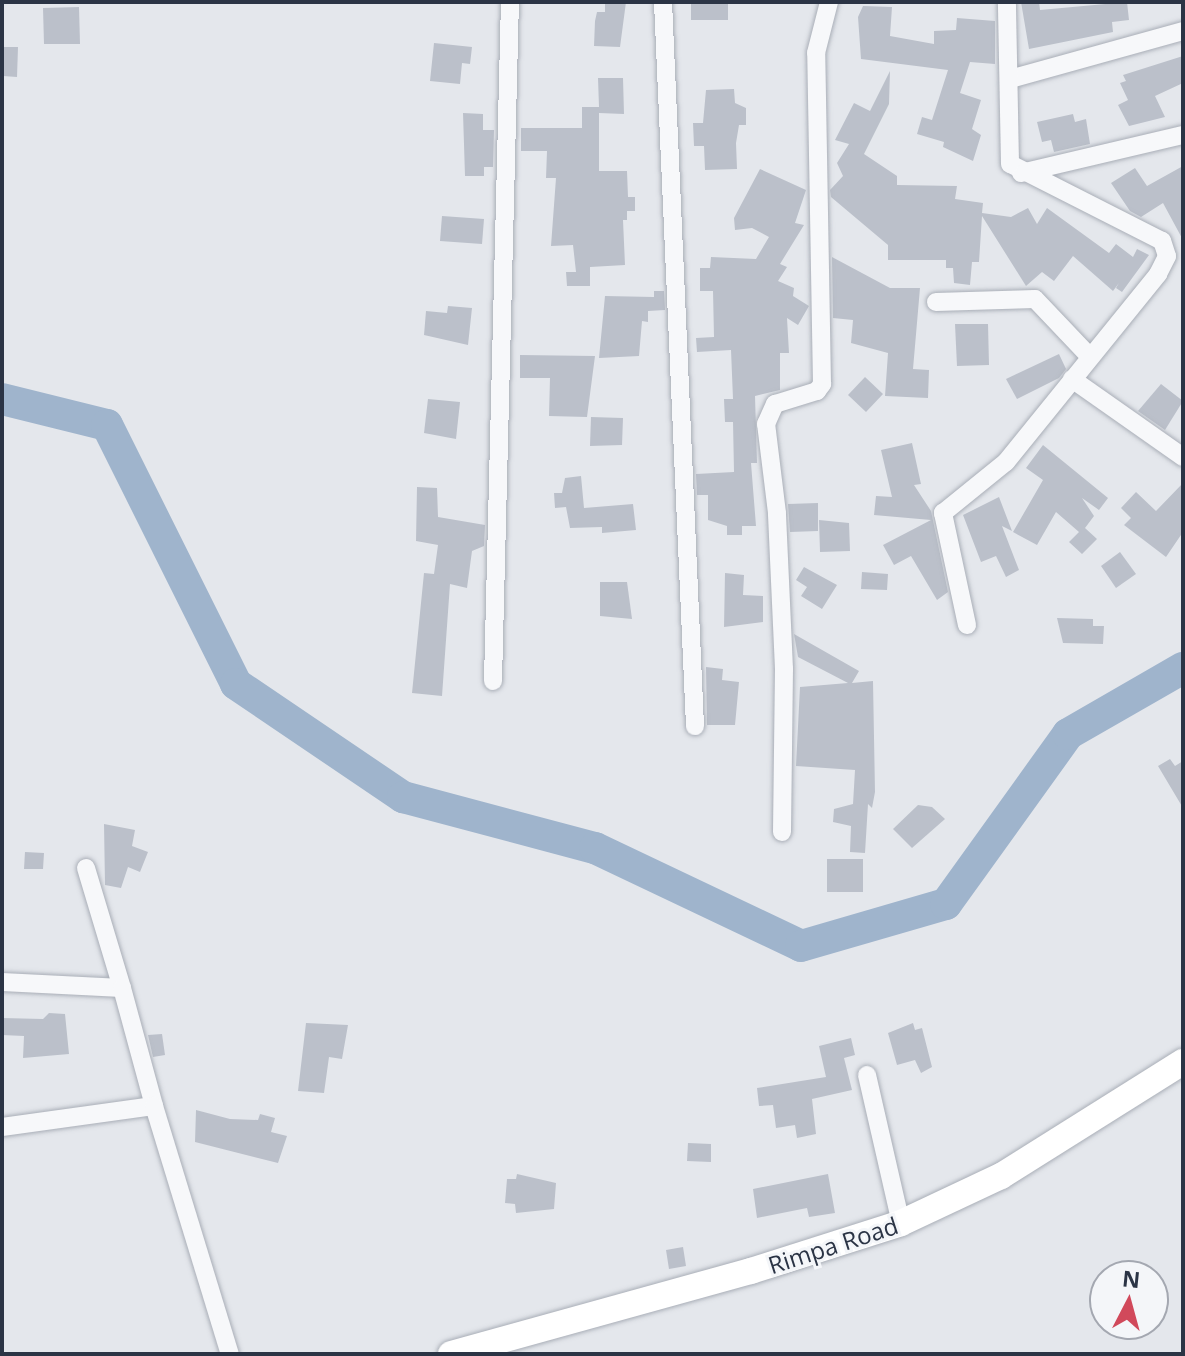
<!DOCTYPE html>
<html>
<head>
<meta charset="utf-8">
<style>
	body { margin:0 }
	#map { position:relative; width:1185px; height:1356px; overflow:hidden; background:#e4e7ec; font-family:"Open Sans",sans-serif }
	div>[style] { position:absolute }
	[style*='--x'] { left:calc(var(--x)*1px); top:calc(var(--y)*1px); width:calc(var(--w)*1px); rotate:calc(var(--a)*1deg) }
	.river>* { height:32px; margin:-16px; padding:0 16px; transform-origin:16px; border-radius:16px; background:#9fb4cc }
	.building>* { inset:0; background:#bbc0ca }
	.roads { filter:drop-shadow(0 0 2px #a9aeb7) drop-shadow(0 0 2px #a9aeb7) }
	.street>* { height:18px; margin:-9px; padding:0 9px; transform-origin:9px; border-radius:9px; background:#f7f8fa }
	.secondary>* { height:26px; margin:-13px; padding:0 13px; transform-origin:13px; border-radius:13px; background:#fff }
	span { translate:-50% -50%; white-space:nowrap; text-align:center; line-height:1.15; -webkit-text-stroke:6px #f4f6f9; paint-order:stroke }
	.street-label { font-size:24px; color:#2b3445 }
	.frame { position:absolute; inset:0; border:4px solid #2b3445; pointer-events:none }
	.north { position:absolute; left:1089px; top:1260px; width:80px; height:80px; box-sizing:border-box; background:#f4f6f9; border:2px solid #a4a8b1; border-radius:50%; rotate:6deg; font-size:22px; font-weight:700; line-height:32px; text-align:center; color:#2b3445 }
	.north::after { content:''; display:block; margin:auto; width:28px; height:36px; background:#d1495b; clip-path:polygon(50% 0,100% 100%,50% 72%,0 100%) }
</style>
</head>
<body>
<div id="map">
	<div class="river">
		<div style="--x:2;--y:399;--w:108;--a:13.9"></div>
		<div style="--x:107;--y:425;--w:289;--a:63.5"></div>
		<div style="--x:236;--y:684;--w:202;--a:34.1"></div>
		<div style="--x:403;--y:797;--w:199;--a:14.9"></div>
		<div style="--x:595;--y:848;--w:228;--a:25.4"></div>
		<div style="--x:801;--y:946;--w:151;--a:-16.2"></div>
		<div style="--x:946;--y:904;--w:209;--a:-54.3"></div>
		<div style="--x:1068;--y:734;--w:133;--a:-29.9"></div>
	</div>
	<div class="building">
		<div style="clip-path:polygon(605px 2px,626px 2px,620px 47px,594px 46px,595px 21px,597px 12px,605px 12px)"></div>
		<div style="clip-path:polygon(691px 2px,728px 2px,728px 20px,691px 20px)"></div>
		<div style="clip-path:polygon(1021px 2px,1039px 2px,1040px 10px,1127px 2px,1129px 20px,1112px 22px,1113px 32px,1029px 49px)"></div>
		<div style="clip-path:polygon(863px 6px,892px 7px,890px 36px,934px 44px,934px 31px,956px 30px,957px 18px,995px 21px,995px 64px,970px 62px,960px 93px,981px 100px,972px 129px,981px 135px,973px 161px,943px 147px,944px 142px,917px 134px,922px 117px,932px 120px,948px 70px,861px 59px,858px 17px)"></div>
		<div style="clip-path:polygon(79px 7px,80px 44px,44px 44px,43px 8px)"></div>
		<div style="clip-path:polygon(434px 43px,472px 47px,470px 64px,462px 63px,460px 84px,430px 81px)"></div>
		<div style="clip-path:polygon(2px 47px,18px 47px,17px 77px,3px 76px)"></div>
		<div style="clip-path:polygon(1183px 56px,1183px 83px,1155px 96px,1165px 117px,1129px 126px,1118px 105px,1128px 100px,1120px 83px,1126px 81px,1123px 75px)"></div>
		<div style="clip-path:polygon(890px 71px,889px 104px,864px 154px,897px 176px,897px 185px,957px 186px,955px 199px,983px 203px,982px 213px,1011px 217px,1028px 208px,1037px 224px,1047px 208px,1109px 253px,1116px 244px,1133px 257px,1137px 249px,1149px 255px,1122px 292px,1116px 288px,1119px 283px,1113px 291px,1073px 256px,1054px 281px,1042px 272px,1026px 286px,982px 216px,979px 262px,972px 262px,970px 285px,954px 283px,953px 268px,946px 268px,946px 260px,888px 260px,888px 245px,831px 197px,830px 190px,843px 176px,837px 163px,849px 144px,835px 140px,854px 103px,870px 111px)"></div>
		<div style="clip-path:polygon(598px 78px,623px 78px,624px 114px,599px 113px,599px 171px,627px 171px,628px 197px,635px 197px,635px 211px,627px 211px,627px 220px,623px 220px,625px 265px,590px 267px,590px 286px,567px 286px,566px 272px,576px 272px,573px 245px,551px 246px,556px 178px,546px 178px,547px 151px,521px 151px,521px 128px,582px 128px,582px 107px,599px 107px)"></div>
		<div style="clip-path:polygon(734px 89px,735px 103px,746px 108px,746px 125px,739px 125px,736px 143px,737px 169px,705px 170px,704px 146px,694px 146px,693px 123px,703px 123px,706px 90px)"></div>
		<div style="clip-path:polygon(463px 113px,483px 114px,483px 130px,494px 130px,493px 167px,484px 167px,484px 176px,465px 176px)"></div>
		<div style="clip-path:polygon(1073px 114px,1075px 122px,1086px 119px,1090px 144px,1054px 152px,1051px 140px,1042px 142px,1037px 122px)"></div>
		<div style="clip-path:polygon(1183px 166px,1183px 240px,1163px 203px,1141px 217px,1130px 211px,1111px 183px,1135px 168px,1147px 186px)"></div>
		<div style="clip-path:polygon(760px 169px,806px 190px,795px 223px,804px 225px,780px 264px,787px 267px,778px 281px,794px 288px,793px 296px,809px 306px,798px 325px,787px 318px,789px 353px,780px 353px,780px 390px,755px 396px,757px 463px,751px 463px,756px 526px,742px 526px,742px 535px,727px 535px,727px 526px,708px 520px,708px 495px,697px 495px,696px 474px,734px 472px,733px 422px,725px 422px,724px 399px,733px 399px,731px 350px,697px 352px,696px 338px,714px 337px,713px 291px,700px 291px,700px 268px,710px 268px,711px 257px,756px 259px,769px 237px,752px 228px,735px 230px,734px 218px)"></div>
		<div style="clip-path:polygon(442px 216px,484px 219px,482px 244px,440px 241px)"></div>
		<div style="clip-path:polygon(832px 257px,890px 288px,920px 288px,913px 369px,929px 370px,928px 398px,885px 396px,888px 353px,851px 343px,853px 320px,833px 318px)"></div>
		<div style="clip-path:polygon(654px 291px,664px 291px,665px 310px,648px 311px,648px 322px,642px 321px,639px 356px,599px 358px,605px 296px,654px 297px)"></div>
		<div style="clip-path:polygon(448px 306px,472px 308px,468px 345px,424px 335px,426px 311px,447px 313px)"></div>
		<div style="clip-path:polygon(955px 324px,988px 324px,989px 365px,957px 366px)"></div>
		<div style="clip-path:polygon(1059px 354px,1066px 369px,1059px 378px,1017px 399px,1006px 379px)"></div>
		<div style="clip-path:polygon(520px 355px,595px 356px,587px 417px,549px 416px,550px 378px,520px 378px)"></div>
		<div style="clip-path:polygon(865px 377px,883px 394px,866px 412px,848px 395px)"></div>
		<div style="clip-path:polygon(1161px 384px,1183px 401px,1165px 430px,1138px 411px)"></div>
		<div style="clip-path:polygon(428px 399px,460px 402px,456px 439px,424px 433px)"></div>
		<div style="clip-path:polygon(591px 417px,623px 418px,622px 445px,590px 446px)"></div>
		<div style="clip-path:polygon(912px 443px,921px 484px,914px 485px,931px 511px,948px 592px,937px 600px,911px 556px,894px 565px,883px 545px,931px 520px,874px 515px,876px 496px,892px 497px,881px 450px)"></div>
		<div style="clip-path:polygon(1043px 445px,1108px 498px,1099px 510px,1082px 498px,1094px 516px,1085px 528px,1097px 539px,1082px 554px,1069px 542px,1079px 532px,1056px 512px,1037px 545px,1013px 532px,1043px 480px,1026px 468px)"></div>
		<div style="clip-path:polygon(581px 476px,584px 508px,633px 504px,636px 530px,602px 533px,602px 527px,570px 528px,566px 507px,555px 508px,554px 493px,562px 493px,565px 478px)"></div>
		<div style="clip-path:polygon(1183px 483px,1183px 532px,1166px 557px,1124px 525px,1131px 518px,1121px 508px,1136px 492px,1156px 511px)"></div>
		<div style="clip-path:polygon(417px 487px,437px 488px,438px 517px,485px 525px,484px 546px,472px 551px,467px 588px,450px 584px,442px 696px,412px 693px,424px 573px,434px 574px,438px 545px,416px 541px)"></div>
		<div style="clip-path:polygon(999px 497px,1012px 531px,1002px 526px,1019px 570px,1006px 577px,996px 556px,981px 562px,963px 515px)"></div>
		<div style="clip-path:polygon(818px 503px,818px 531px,790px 532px,788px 504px)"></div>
		<div style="clip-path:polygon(819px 520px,849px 523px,850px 551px,820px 552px)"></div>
		<div style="clip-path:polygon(1120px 552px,1136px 574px,1116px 588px,1101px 566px)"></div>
		<div style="clip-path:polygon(804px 567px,837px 585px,822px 609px,801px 596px,807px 587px,796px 580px)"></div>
		<div style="clip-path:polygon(862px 572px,888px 574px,887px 590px,861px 589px)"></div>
		<div style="clip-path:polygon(725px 573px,744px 575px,743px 595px,763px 596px,763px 622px,724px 627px)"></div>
		<div style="clip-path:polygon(600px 582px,627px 582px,632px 619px,600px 616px)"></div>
		<div style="clip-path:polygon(1057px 618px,1093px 619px,1093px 626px,1104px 626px,1103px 644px,1063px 643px)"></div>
		<div style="clip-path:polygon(794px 634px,859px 671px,852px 683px,873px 681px,875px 792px,872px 808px,868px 804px,865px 853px,850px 852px,851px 826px,833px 822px,834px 809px,853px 804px,855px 770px,796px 766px,800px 687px,848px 683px,798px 657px)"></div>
		<div style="clip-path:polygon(706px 667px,723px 669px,722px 680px,739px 682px,735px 725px,707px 725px)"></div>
		<div style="clip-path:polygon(1170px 759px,1175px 766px,1183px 761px,1183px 808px,1158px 766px)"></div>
		<div style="clip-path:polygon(918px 805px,932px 807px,945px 819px,912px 848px,893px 829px)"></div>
		<div style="clip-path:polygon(104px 824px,135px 830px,132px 846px,148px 852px,140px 872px,128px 867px,121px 888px,105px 885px)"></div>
		<div style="clip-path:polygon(25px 852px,44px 853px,43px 869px,24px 869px)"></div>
		<div style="clip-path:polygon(827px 859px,863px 859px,863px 892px,827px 892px)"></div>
		<div style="clip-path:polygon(49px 1013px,65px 1014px,69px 1054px,23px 1058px,24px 1036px,2px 1035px,2px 1018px,43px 1019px)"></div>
		<div style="clip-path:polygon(306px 1023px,348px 1025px,342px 1059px,329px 1057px,324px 1093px,298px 1091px)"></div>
		<div style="clip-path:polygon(913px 1023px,915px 1030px,922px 1028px,932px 1067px,921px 1073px,915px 1060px,897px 1065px,888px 1033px)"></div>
		<div style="clip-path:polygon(162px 1034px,165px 1055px,153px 1057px,148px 1035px)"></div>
		<div style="clip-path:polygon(851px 1038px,855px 1055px,844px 1058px,852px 1090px,812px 1099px,816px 1134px,797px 1138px,795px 1125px,776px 1128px,773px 1105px,759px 1106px,757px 1088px,826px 1077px,819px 1046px)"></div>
		<div style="clip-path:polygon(196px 1110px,230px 1119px,258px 1120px,260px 1114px,275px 1118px,271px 1132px,287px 1136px,278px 1163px,195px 1142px)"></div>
		<div style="clip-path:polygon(688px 1143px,711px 1144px,711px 1162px,687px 1161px)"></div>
		<div style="clip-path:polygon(517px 1174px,556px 1183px,554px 1209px,516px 1213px,515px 1204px,505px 1203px,507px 1179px,516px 1179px)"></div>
		<div style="clip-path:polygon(828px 1174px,835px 1213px,809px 1217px,807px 1208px,757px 1218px,753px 1189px)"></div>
		<div style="clip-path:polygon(683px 1247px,686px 1266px,669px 1269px,666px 1250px)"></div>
	</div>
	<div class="roads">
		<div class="street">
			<div style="--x:663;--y:2;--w:725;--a:87.47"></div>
			<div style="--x:1010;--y:79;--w:180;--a:-15.5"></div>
			<div style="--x:1021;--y:173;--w:166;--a:-13.2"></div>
			<div style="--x:936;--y:302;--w:99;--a:-1.7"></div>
			<div style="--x:1035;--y:299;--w:80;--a:46.5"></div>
			<div style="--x:1072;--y:379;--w:136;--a:35.1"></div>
			<div style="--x:967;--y:625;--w:115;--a:-102.1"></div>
			<div style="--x:943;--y:513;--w:81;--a:-39"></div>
			<div style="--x:1006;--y:462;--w:242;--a:-51"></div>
			<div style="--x:1158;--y:274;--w:20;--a:-63"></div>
			<div style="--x:1167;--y:256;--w:16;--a:-108"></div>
			<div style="--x:1162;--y:241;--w:170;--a:-153.1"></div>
			<div style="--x:1010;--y:164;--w:162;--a:-91.1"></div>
			<div style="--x:493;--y:681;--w:679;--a:-88.57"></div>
			<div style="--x:782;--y:832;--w:163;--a:-89.3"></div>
			<div style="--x:784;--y:669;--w:156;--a:-92.6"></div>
			<div style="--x:777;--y:513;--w:90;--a:-97"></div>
			<div style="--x:766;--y:424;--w:22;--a:-66"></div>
			<div style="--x:775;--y:404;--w:44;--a:-17.2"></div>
			<div style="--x:817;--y:391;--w:9;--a:-54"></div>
			<div style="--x:822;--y:384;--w:331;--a:-91"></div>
			<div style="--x:816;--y:53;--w:53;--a:-75.7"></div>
			<div style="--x:86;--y:868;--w:125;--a:73.3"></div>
			<div style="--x:2;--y:982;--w:120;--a:2.9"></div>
			<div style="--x:122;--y:988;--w:122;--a:74.8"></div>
			<div style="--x:867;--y:1075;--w:152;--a:77.1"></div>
			<div style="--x:2;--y:1127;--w:153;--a:-7.9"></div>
			<div style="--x:154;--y:1106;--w:259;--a:73"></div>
		</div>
		<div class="secondary">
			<div style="--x:451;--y:1354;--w:311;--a:-15.5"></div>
			<div style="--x:751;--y:1271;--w:157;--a:-17.7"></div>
			<div style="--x:901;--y:1223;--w:110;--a:-25.2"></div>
			<div style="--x:1001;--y:1176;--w:215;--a:-32.1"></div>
		</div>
	</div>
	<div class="street-label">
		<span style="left:833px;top:1245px;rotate:-18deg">Rimpa Road</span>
	</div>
	<div class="frame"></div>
	<div class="north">N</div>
</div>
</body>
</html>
